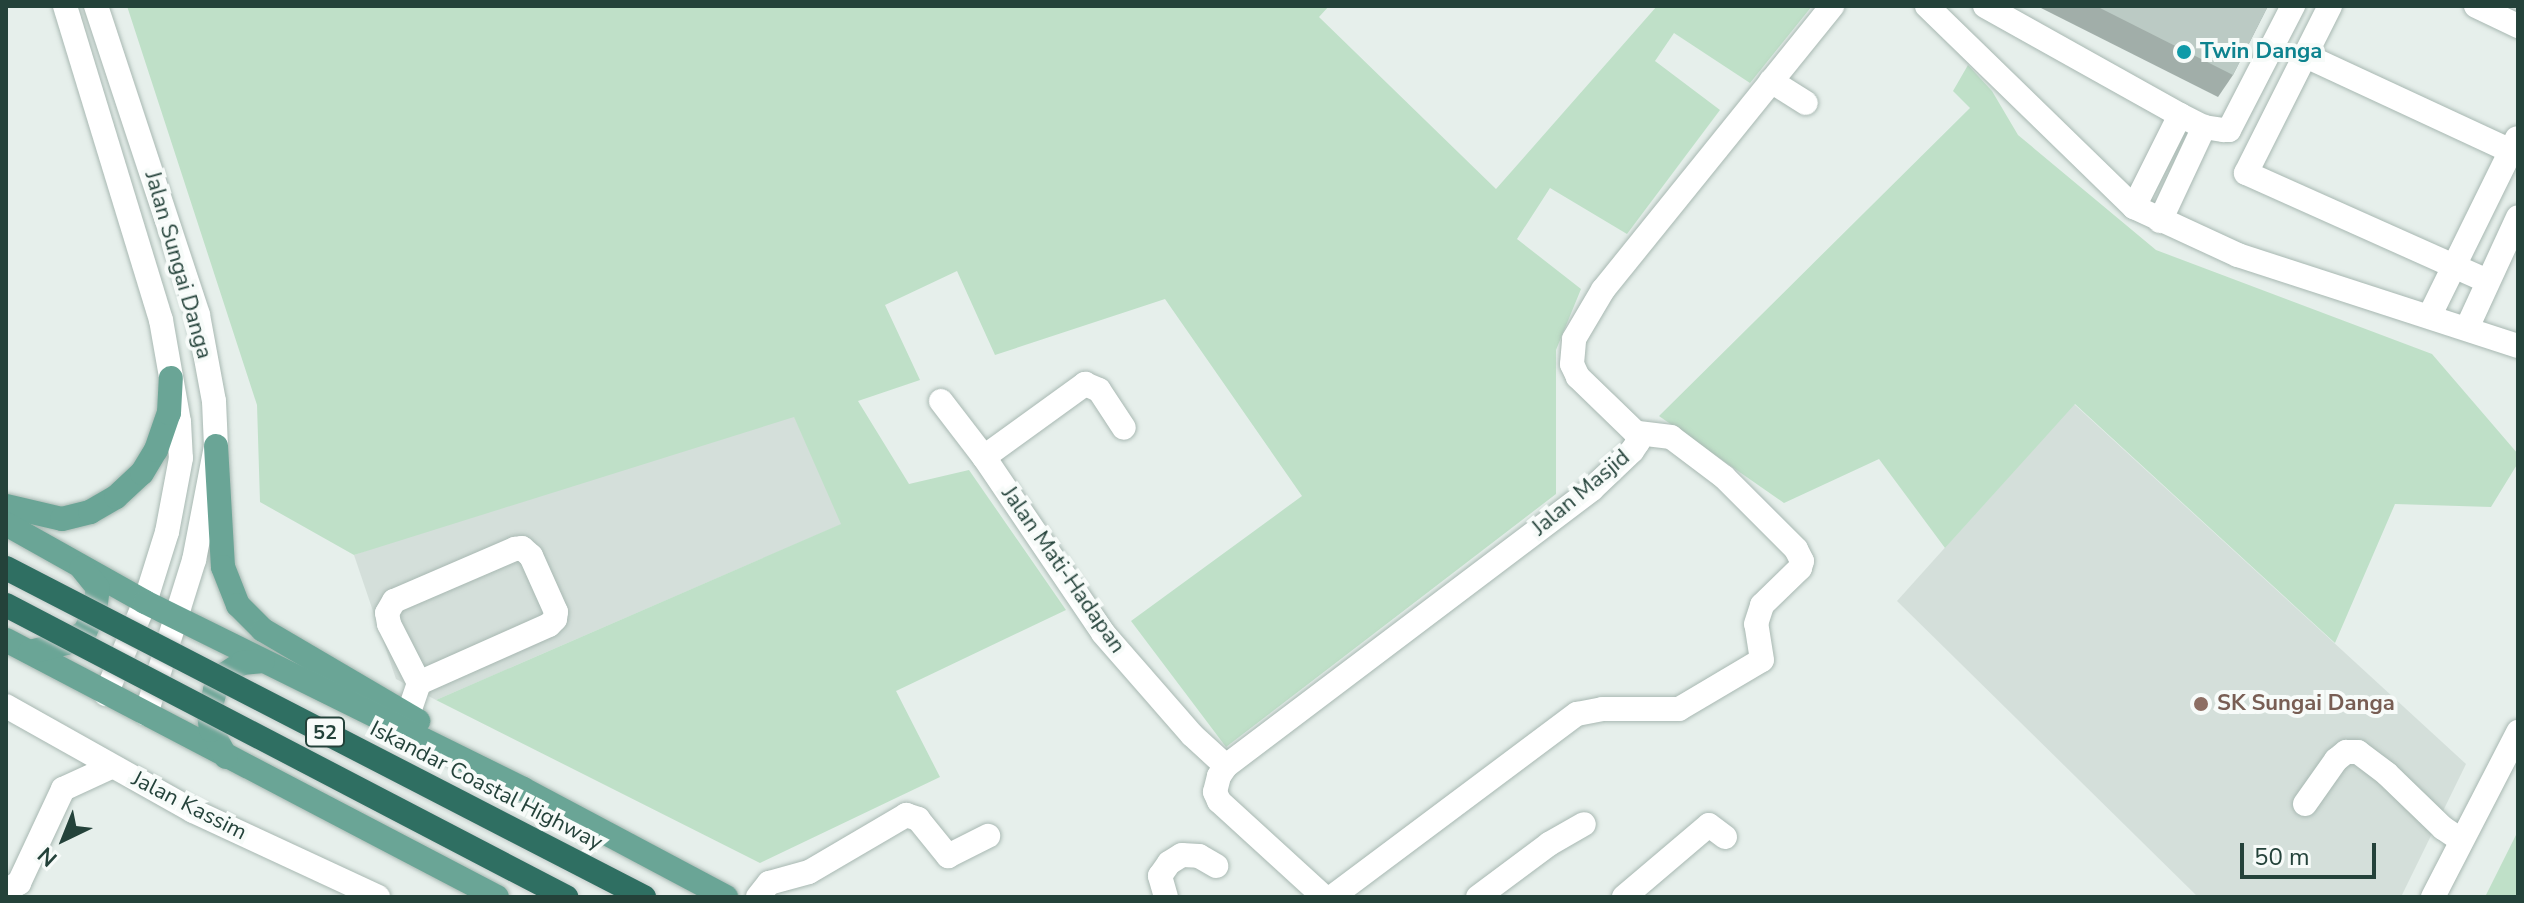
<!DOCTYPE html>
<html>
<head>
<meta charset="utf-8">
<style>
	body { margin:0 }
	#map { position:relative; width:2524px; height:903px; overflow:hidden; background:#e6efeb; font-family:"Nunito Sans",sans-serif }
	div>[style] { position:absolute }
	[style*='--x'] { left:calc(var(--x)*1px); top:calc(var(--y)*1px); width:calc(var(--w)*1px); rotate:calc(var(--a)*1deg) }
	.built>* { inset:0; background:#d4dfda }
	.green>* { inset:0; background:#bfe0c8 }
	.roads { filter:drop-shadow(0 0 2px #a8b8b2) drop-shadow(0 0 2px #a8b8b2) }
	.minor>* { height:24px; margin:-12px; padding:0 12px; transform-origin:12px; border-radius:12px; background:#fff }
	.major>* { height:24px; margin:-12px; padding:0 12px; transform-origin:12px; border-radius:12px; background:#6aa596 }
	.bridges { filter:drop-shadow(0 0 2px #c2cac8) drop-shadow(0 0 2px #c2cac8) }
	.highway-bridge>* { height:24px; margin:-12px; padding:0 12px; transform-origin:12px; border-radius:12px; background:#2f6f62 }
	.wall>* { inset:0; background:#a1aea9 }
	.building>* { inset:0; background:#bbcac4 }
	.dots>* { width:22px; height:22px; translate:-50% -50%; box-sizing:border-box; border:4px solid #f7fbf9; border-radius:50% }
	span { translate:-50% -50%; white-space:nowrap; text-align:center; line-height:1.15; -webkit-text-stroke:8px #f7fbf9; paint-order:stroke }
	.shield-label span { padding:2px 6px; background:#f7fbf9; border:2px solid; border-radius:6px; -webkit-text-stroke-width:0 }
	.shield-label { font-size:20px; color:#24423a; font-weight:700 }
	.culture-label { font-size:22px; color:#0d838f; font-weight:700 }
	.left { translate:0 -50%; text-align:left }
	.street-label { font-size:22px; color:#24423a }
	.education-label { font-size:22px; color:#785e54; font-weight:700 }
	.frame { position:absolute; inset:0; border:8px solid #24423a; pointer-events:none }
	.north { position:absolute; left:24px; top:799px; width:80px; height:80px; -webkit-text-stroke:6px #f7fbf9; paint-order:stroke; rotate:223deg; font-size:22px; font-weight:700; line-height:32px; text-align:center; color:#24423a }
	.north::after { content:''; display:block; margin:auto; width:28px; height:36px; background:#24423a; clip-path:polygon(50% 0,100% 100%,50% 72%,0 100%) }
	.scale { position:absolute; left:2240px; top:843px; width:136px; height:36px; box-sizing:border-box; border:4px solid #24423a; border-top:0; padding-left:10px; font-size:24px; line-height:28px; white-space:nowrap; color:#24423a; -webkit-text-stroke:6px #f7fbf9; paint-order:stroke }
</style>
</head>
<body>
<div id="map">
	<div class="built">
		<div style="clip-path:polygon(2074px 404px,2466px 764px,2401px 897px,2198px 897px,1897px 601px)"></div>
		<div style="clip-path:polygon(794px 416px,842px 524px,436px 700px,396px 679px,354px 555px,518px 495px)"></div>
	</div>
	<div class="green">
		<div style="clip-path:polygon(127px 6px,1329px 6px,1319px 17px,1496px 189px,1657px 6px,1812px 6px,1750px 83px,1674px 33px,1655px 61px,1720px 110px,1627px 234px,1550px 188px,1517px 239px,1581px 289px,1556px 350px,1556px 494px,1226px 747px,1131px 621px,1302px 496px,1165px 299px,995px 355px,957px 271px,885px 305px,920px 380px,858px 401px,909px 484px,969px 470px,1066px 610px,896px 691px,940px 777px,760px 863px,436px 700px,841px 524px,794px 417px,354px 555px,260px 502px,257px 405px)"></div>
		<div style="clip-path:polygon(1968px 65px,1992px 91px,2018px 135px,2156px 250px,2432px 354px,2518px 454px,2518px 463px,2491px 507px,2395px 504px,2335px 643px,2075px 404px,1945px 548px,1879px 459px,1784px 503px,1659px 416px,1970px 108px,1953px 91px)"></div>
		<div style="clip-path:polygon(2518px 831px,2518px 897px,2485px 897px)"></div>
	</div>
	<div class="roads">
		<div class="minor">
			<div style="--x:65;--y:6;--w:328;--a:73"></div>
			<div style="--x:161;--y:320;--w:104;--a:80"></div>
			<div style="--x:179;--y:422;--w:36;--a:87"></div>
			<div style="--x:181;--y:458;--w:75;--a:100.7"></div>
			<div style="--x:167;--y:532;--w:73;--a:107.4"></div>
			<div style="--x:145;--y:602;--w:100;--a:113"></div>
			<div style="--x:96;--y:6;--w:325;--a:71.7"></div>
			<div style="--x:198;--y:315;--w:87;--a:79.5"></div>
			<div style="--x:214;--y:401;--w:45;--a:87.5"></div>
			<div style="--x:216;--y:446;--w:116;--a:100.9"></div>
			<div style="--x:194;--y:560;--w:161;--a:107.3"></div>
			<div style="--x:1927;--y:6;--w:289;--a:44.2"></div>
			<div style="--x:2134;--y:207;--w:115;--a:24.8"></div>
			<div style="--x:2238;--y:255;--w:294;--a:18"></div>
			<div style="--x:1985;--y:6;--w:223;--a:29.2"></div>
			<div style="--x:2180;--y:115;--w:27;--a:27"></div>
			<div style="--x:2204;--y:127;--w:20;--a:9"></div>
			<div style="--x:2224;--y:130;--w:5;--a:0"></div>
			<div style="--x:2229;--y:130;--w:140;--a:-62.7"></div>
			<div style="--x:2330;--y:6;--w:187;--a:116.7"></div>
			<div style="--x:2246;--y:173;--w:264;--a:24.1"></div>
			<div style="--x:2476;--y:6;--w:47;--a:25.5"></div>
			<div style="--x:2304;--y:55;--w:228;--a:24.9"></div>
			<div style="--x:1771;--y:81;--w:41;--a:32.2"></div>
			<div style="--x:2134;--y:207;--w:103;--a:-63.4"></div>
			<div style="--x:2160;--y:221;--w:104;--a:-64.9"></div>
			<div style="--x:2430;--y:315;--w:197;--a:-63.8"></div>
			<div style="--x:2467;--y:328;--w:122;--a:-65.3"></div>
			<div style="--x:941;--y:401;--w:71;--a:52.5"></div>
			<div style="--x:984;--y:457;--w:212;--a:55.9"></div>
			<div style="--x:1103;--y:633;--w:135;--a:48.9"></div>
			<div style="--x:1192;--y:735;--w:46;--a:42.4"></div>
			<div style="--x:984;--y:457;--w:125;--a:-35.9"></div>
			<div style="--x:1085;--y:384;--w:15;--a:23"></div>
			<div style="--x:1099;--y:390;--w:45;--a:56.7"></div>
			<div style="--x:6;--y:706;--w:214;--a:29.3"></div>
			<div style="--x:193;--y:811;--w:204;--a:24.9"></div>
			<div style="--x:408;--y:715;--w:34;--a:-71"></div>
			<div style="--x:419;--y:683;--w:66;--a:-117"></div>
			<div style="--x:389;--y:624;--w:11;--a:-100"></div>
			<div style="--x:387;--y:613;--w:14;--a:-60"></div>
			<div style="--x:394;--y:601;--w:132;--a:-23.3"></div>
			<div style="--x:515;--y:549;--w:7;--a:-8"></div>
			<div style="--x:522;--y:548;--w:12;--a:42"></div>
			<div style="--x:531;--y:556;--w:61;--a:65.9"></div>
			<div style="--x:556;--y:612;--w:7;--a:98"></div>
			<div style="--x:555;--y:619;--w:8;--a:135"></div>
			<div style="--x:549;--y:625;--w:142;--a:156"></div>
			<div style="--x:2305;--y:804;--w:54;--a:-54.8"></div>
			<div style="--x:2336;--y:760;--w:13;--a:-39"></div>
			<div style="--x:2346;--y:752;--w:12;--a:0"></div>
			<div style="--x:2358;--y:752;--w:36;--a:37"></div>
			<div style="--x:2387;--y:774;--w:78;--a:44"></div>
			<div style="--x:2443;--y:828;--w:22;--a:34"></div>
			<div style="--x:6;--y:890;--w:15;--a:-28"></div>
			<div style="--x:19;--y:883;--w:104;--a:-64.9"></div>
			<div style="--x:63;--y:789;--w:53;--a:-24.6"></div>
			<div style="--x:758;--y:897;--w:18;--a:-52"></div>
			<div style="--x:769;--y:883;--w:41;--a:-15.4"></div>
			<div style="--x:809;--y:872;--w:113;--a:-30.4"></div>
			<div style="--x:906;--y:815;--w:13;--a:18"></div>
			<div style="--x:918;--y:819;--w:48;--a:51"></div>
			<div style="--x:948;--y:856;--w:45;--a:-26.6"></div>
			<div style="--x:1166;--y:897;--w:22;--a:-106"></div>
			<div style="--x:1160;--y:876;--w:16;--a:-55"></div>
			<div style="--x:1169;--y:863;--w:15;--a:-32"></div>
			<div style="--x:1182;--y:855;--w:17;--a:3"></div>
			<div style="--x:1199;--y:856;--w:20;--a:30"></div>
			<div style="--x:1324;--y:897;--w:142;--a:-137.6"></div>
			<div style="--x:1219;--y:801;--w:10;--a:-114"></div>
			<div style="--x:1215;--y:792;--w:16;--a:-76"></div>
			<div style="--x:1219;--y:776;--w:12;--a:-55"></div>
			<div style="--x:1226;--y:766;--w:459;--a:-37.1"></div>
			<div style="--x:1592;--y:489;--w:55;--a:-43.5"></div>
			<div style="--x:1632;--y:451;--w:11;--a:-56"></div>
			<div style="--x:1638;--y:442;--w:9;--a:-103"></div>
			<div style="--x:1636;--y:433;--w:81;--a:-136"></div>
			<div style="--x:1578;--y:377;--w:14;--a:-115"></div>
			<div style="--x:1572;--y:364;--w:25;--a:-85"></div>
			<div style="--x:1574;--y:339;--w:57;--a:-59.4"></div>
			<div style="--x:1603;--y:290;--w:365;--a:-51.1"></div>
			<div style="--x:1332;--y:897;--w:306;--a:-36.8"></div>
			<div style="--x:1577;--y:714;--w:25;--a:-11"></div>
			<div style="--x:1602;--y:709;--w:77;--a:0"></div>
			<div style="--x:1679;--y:709;--w:96;--a:-30.6"></div>
			<div style="--x:1762;--y:660;--w:36;--a:-99"></div>
			<div style="--x:1756;--y:624;--w:20;--a:-72"></div>
			<div style="--x:1762;--y:605;--w:53;--a:-44.2"></div>
			<div style="--x:1800;--y:568;--w:7;--a:-74"></div>
			<div style="--x:1802;--y:561;--w:13;--a:-117"></div>
			<div style="--x:1796;--y:549;--w:102;--a:-135"></div>
			<div style="--x:1724;--y:477;--w:66;--a:-143"></div>
			<div style="--x:1671;--y:437;--w:35;--a:-173"></div>
			<div style="--x:1478;--y:897;--w:89;--a:-36.7"></div>
			<div style="--x:1549;--y:844;--w:40;--a:-29.7"></div>
			<div style="--x:1624;--y:897;--w:111;--a:-40.3"></div>
			<div style="--x:1709;--y:825;--w:20;--a:37"></div>
			<div style="--x:2433;--y:897;--w:186;--a:-62.7"></div>
		</div>
		<div class="major">
			<div style="--x:216;--y:446;--w:121;--a:86.7"></div>
			<div style="--x:223;--y:567;--w:41;--a:68.5"></div>
			<div style="--x:238;--y:605;--w:35;--a:45"></div>
			<div style="--x:263;--y:630;--w:180;--a:30.4"></div>
			<div style="--x:6;--y:506;--w:57;--a:13.1"></div>
			<div style="--x:62;--y:519;--w:29;--a:-14"></div>
			<div style="--x:90;--y:512;--w:30;--a:-30"></div>
			<div style="--x:116;--y:497;--w:35;--a:-43"></div>
			<div style="--x:142;--y:473;--w:27;--a:-59"></div>
			<div style="--x:156;--y:450;--w:39;--a:-71"></div>
			<div style="--x:169;--y:413;--w:35;--a:-87"></div>
			<div style="--x:6;--y:524;--w:159;--a:29.3"></div>
			<div style="--x:145;--y:602;--w:422;--a:26.3"></div>
			<div style="--x:523;--y:789;--w:230;--a:28"></div>
			<div style="--x:6;--y:640;--w:554;--a:27.63"></div>
			<div style="--x:30;--y:652;--w:37;--a:-14"></div>
			<div style="--x:66;--y:643;--w:22;--a:-30"></div>
			<div style="--x:85;--y:632;--w:23;--a:-65"></div>
			<div style="--x:95;--y:611;--w:23;--a:-83"></div>
			<div style="--x:98;--y:588;--w:26;--a:-129"></div>
			<div style="--x:226;--y:757;--w:31;--a:-119"></div>
			<div style="--x:211;--y:730;--w:17;--a:-97"></div>
			<div style="--x:209;--y:713;--w:24;--a:-75"></div>
			<div style="--x:215;--y:690;--w:19;--a:-58"></div>
			<div style="--x:225;--y:674;--w:20;--a:-33"></div>
			<div style="--x:242;--y:663;--w:21;--a:-5"></div>
		</div>
	</div>
	<div class="bridges">
		<div class="highway-bridge">
			<div style="--x:6;--y:568;--w:718;--a:27.28"></div>
			<div style="--x:6;--y:605;--w:632;--a:27.54"></div>
		</div>
	</div>
	<div class="wall">
		<div style="clip-path:polygon(2037px 6px,2268px 6px,2233px 75px,2218px 97px)"></div>
	</div>
	<div class="building">
		<div style="clip-path:polygon(2096px 6px,2268px 6px,2233px 75px)"></div>
	</div>
	<div class="dots">
		<div style="left:2184px;top:52px;background:#0f9aa8"></div>
		<div style="left:2201px;top:704px;background:#8d6e63"></div>
	</div>
	<div class="shield-label">
		<span style="left:325px;top:732px">52</span>
	</div>
	<div class="culture-label">
		<span class="left" style="left:2200px;top:52px">Twin Danga</span>
	</div>
	<div class="street-label">
		<span style="left:178px;top:265px;rotate:74deg">Jalan Sungai Danga</span>
		<span style="left:1581px;top:493px;rotate:-40deg">Jalan Masjid</span>
		<span style="left:1063px;top:570px;rotate:55deg">Jalan Mati-Hadapan</span>
		<span style="left:486px;top:786px;rotate:27deg">Iskandar Coastal Highway</span>
		<span style="left:189px;top:806px;rotate:27deg">Jalan Kassim</span>
	</div>
	<div class="education-label">
		<span class="left" style="left:2217px;top:704px">SK Sungai Danga</span>
	</div>
	<div class="frame"></div>
	<div class="north">N</div>
	<div class="scale">50 m</div>
</div>
</body>
</html>
